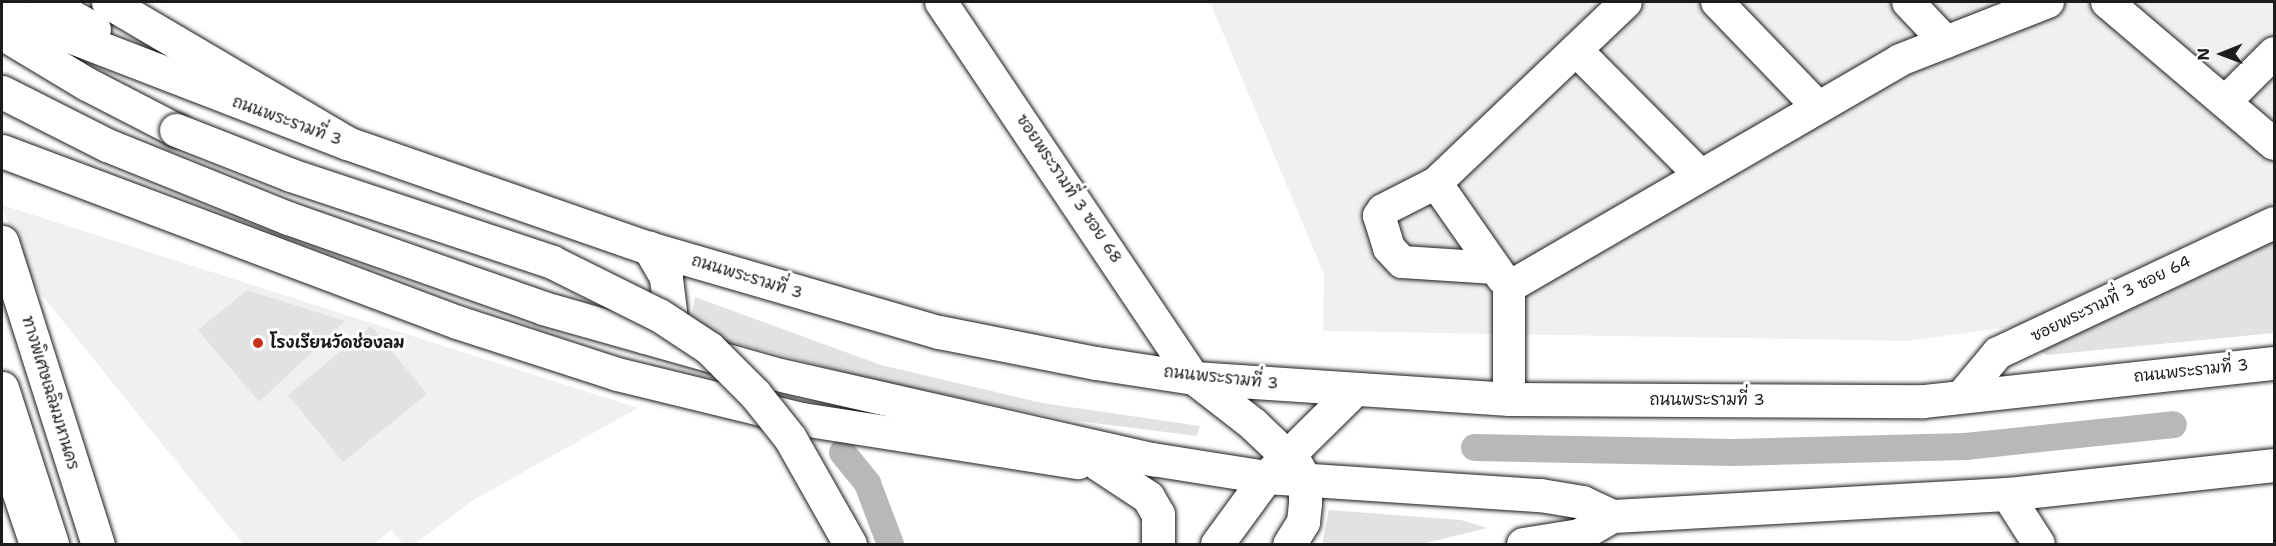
<!DOCTYPE html>
<html>
<head>
<meta charset="utf-8">
<style>
	body { margin:0 }
	#map { position:relative; width:2276px; height:546px; overflow:hidden; background:#fff; font-family:"Shantell Sans","Playpen Sans Thai",sans-serif }
	div>[style] { position:absolute }
	[style*='--x'] { left:calc(var(--x)*1px); top:calc(var(--y)*1px); width:calc(var(--w)*1px); rotate:calc(var(--a)*1deg) }
	.built>* { inset:0; background:#f0f0f0 }
	.green>* { inset:0; background:#e2e2e2 }
	.canal>* { height:27px; margin:-13.5px; padding:0 13.5px; transform-origin:13.5px; border-radius:13.5px; background:#b8b8b8 }
	.roads { filter:drop-shadow(0 0 2px #1c1c1c) drop-shadow(0 0 2px #1c1c1c) }
	.minor>* { height:32px; margin:-16px; padding:0 16px; transform-origin:16px; border-radius:16px; background:#fff }
	.major>* { height:33px; margin:-16.5px; padding:0 16.5px; transform-origin:16.5px; border-radius:16.5px; background:#fff }
	.highway>* { height:33px; margin:-16.5px; padding:0 16.5px; transform-origin:16.5px; border-radius:16.5px; background:#fff }
	.bridges { filter:drop-shadow(0 0 2px #1c1c1c) drop-shadow(0 0 2px #1c1c1c) }
	.major-bridge>* { height:33px; margin:-16.5px; padding:0 16.5px; transform-origin:16.5px; border-radius:16.5px; background:#fff }
	.dots>* { width:16px; height:16px; translate:-50% -50%; box-sizing:border-box; border:3px solid #fff; border-radius:50% }
	span { translate:-50% -50%; white-space:nowrap; text-align:center; line-height:1.15; -webkit-text-stroke:6px #fff; paint-order:stroke }
	.street-label { font-size:16px; color:#1c1c1c }
	.poi-label { font-size:16px; color:#1c1c1c; font-weight:700 }
	.left { translate:0 -50%; text-align:left }
	.frame { position:absolute; inset:0; border:3px solid #1c1c1c; pointer-events:none }
	.north { position:absolute; left:2192px; top:24px; width:60px; height:60px; -webkit-text-stroke:4px #fff; paint-order:stroke; rotate:269deg; font-size:16px; font-weight:700; line-height:24px; text-align:center; color:#1c1c1c }
	.north::after { content:''; display:block; margin:auto; width:21px; height:27px; background:#1c1c1c; clip-path:polygon(50% 0,100% 100%,50% 72%,0 100%) }
</style>
</head>
<body>
<div id="map">
	<div class="built">
		<div style="clip-path:polygon(1210px 2px,2274px 2px,2274px 204px,2016px 326px,1908px 341px,1323px 331px,1324px 274px)"></div>
		<div style="clip-path:polygon(2px 205px,638px 408px,475px 499px,414px 544px,403px 544px,391px 530px,374px 544px,243px 544px,28px 278px)"></div>
	</div>
	<div class="green">
		<div style="clip-path:polygon(2274px 240px,2274px 333px,2047px 355px,2042px 352px,2044px 347px)"></div>
		<div style="clip-path:polygon(247px 290px,345px 321px,259px 402px,198px 330px)"></div>
		<div style="clip-path:polygon(695px 297px,881px 365px,1042px 403px,1200px 426px,1197px 436px,1070px 420px,885px 383px,698px 333px,689px 328px)"></div>
		<div style="clip-path:polygon(371px 326px,427px 394px,343px 462px,288px 395px)"></div>
		<div style="clip-path:polygon(1329px 510px,1461px 520px,1487px 528px,1422px 544px,1322px 544px)"></div>
	</div>
	<div class="canal">
		<div style="--x:1474;--y:447;--w:260;--a:1.1"></div>
		<div style="--x:1734;--y:452;--w:231;--a:-1.5"></div>
		<div style="--x:1965;--y:446;--w:209;--a:-6"></div>
		<div style="--x:842;--y:452;--w:40;--a:51"></div>
		<div style="--x:867;--y:483;--w:65;--a:69.3"></div>
	</div>
	<div class="roads">
		<div class="minor">
			<div style="--x:941;--y:2;--w:453;--a:56.1"></div>
			<div style="--x:1717;--y:2;--w:146;--a:46.1"></div>
			<div style="--x:1908;--y:2;--w:55;--a:46.5"></div>
			<div style="--x:2107;--y:2;--w:219;--a:40.4"></div>
			<div style="--x:1576;--y:50;--w:176;--a:45.2"></div>
			<div style="--x:2225;--y:102;--w:69;--a:-45"></div>
			<div style="--x:1436;--y:183;--w:117;--a:55.1"></div>
			<div style="--x:1495;--y:268;--w:93;--a:-176.3"></div>
			<div style="--x:1402;--y:262;--w:19;--a:-133"></div>
			<div style="--x:1389;--y:248;--w:34;--a:-107"></div>
			<div style="--x:1379;--y:216;--w:7;--a:-56"></div>
			<div style="--x:1383;--y:210;--w:59;--a:-27"></div>
			<div style="--x:1436;--y:183;--w:262;--a:-43.6"></div>
			<div style="--x:1509;--y:287;--w:452;--a:-30.1"></div>
			<div style="--x:1900;--y:60;--w:159;--a:-21.4"></div>
			<div style="--x:1509;--y:287;--w:112;--a:90"></div>
			<div style="--x:1962;--y:396;--w:56;--a:-50.1"></div>
			<div style="--x:1998;--y:353;--w:305;--a:-25.2"></div>
			<div style="--x:2007;--y:494;--w:59;--a:57.4"></div>
		</div>
		<div class="major">
			<div style="--x:46;--y:2;--w:55;--a:29.4"></div>
			<div style="--x:2;--y:10;--w:370;--a:21.1"></div>
			<div style="--x:347;--y:143;--w:320;--a:19.2"></div>
			<div style="--x:649;--y:248;--w:302;--a:16.2"></div>
			<div style="--x:939;--y:332;--w:160;--a:11.2"></div>
			<div style="--x:1096;--y:363;--w:99;--a:8.7"></div>
			<div style="--x:1194;--y:378;--w:316;--a:3.8"></div>
			<div style="--x:1509;--y:399;--w:414;--a:0.3"></div>
			<div style="--x:1923;--y:401;--w:353;--a:-6.2"></div>
			<div style="--x:2;--y:33;--w:99;--a:31"></div>
			<div style="--x:87;--y:84;--w:100;--a:27.3"></div>
			<div style="--x:2;--y:92;--w:118;--a:26.8"></div>
			<div style="--x:107;--y:145;--w:195;--a:22"></div>
			<div style="--x:288;--y:218;--w:270;--a:19.4"></div>
			<div style="--x:543;--y:308;--w:238;--a:15.8"></div>
			<div style="--x:772;--y:373;--w:390;--a:12.8"></div>
			<div style="--x:1152;--y:459;--w:115;--a:9"></div>
			<div style="--x:1266;--y:477;--w:275;--a:3.8"></div>
			<div style="--x:1540;--y:495;--w:43;--a:9.5"></div>
			<div style="--x:1582;--y:502;--w:33;--a:25"></div>
			<div style="--x:1612;--y:516;--w:396;--a:-3.2"></div>
			<div style="--x:2007;--y:494;--w:269;--a:-6.2"></div>
			<div style="--x:2;--y:151;--w:486;--a:20.6"></div>
			<div style="--x:457;--y:322;--w:168;--a:18"></div>
			<div style="--x:617;--y:374;--w:190;--a:13.7"></div>
			<div style="--x:802;--y:419;--w:279;--a:8.9"></div>
			<div style="--x:645;--y:337;--w:27;--a:-34"></div>
			<div style="--x:667;--y:322;--w:11;--a:-75"></div>
			<div style="--x:670;--y:311;--w:34;--a:-97"></div>
			<div style="--x:666;--y:277;--w:34;--a:-120"></div>
			<div style="--x:1194;--y:378;--w:75;--a:37.9"></div>
			<div style="--x:1253;--y:424;--w:61;--a:43.7"></div>
			<div style="--x:1297;--y:466;--w:16;--a:60"></div>
			<div style="--x:1305;--y:480;--w:23;--a:90"></div>
			<div style="--x:1305;--y:503;--w:19;--a:96"></div>
			<div style="--x:1303;--y:522;--w:26;--a:122"></div>
			<div style="--x:2;--y:388;--w:164;--a:72.2"></div>
			<div style="--x:1098;--y:464;--w:60;--a:33.4"></div>
			<div style="--x:1148;--y:497;--w:20;--a:60"></div>
			<div style="--x:1158;--y:514;--w:30;--a:90"></div>
			<div style="--x:1217;--y:544;--w:83;--a:-53.8"></div>
			<div style="--x:1266;--y:477;--w:124;--a:-44.7"></div>
			<div style="--x:1523;--y:544;--w:57;--a:-9.1"></div>
			<div style="--x:1579;--y:535;--w:38;--a:-30"></div>
		</div>
		<div class="highway">
			<div style="--x:108;--y:2;--w:277;--a:30.5"></div>
			<div style="--x:2;--y:242;--w:317;--a:72.4"></div>
			<div style="--x:2;--y:443;--w:107;--a:71.4"></div>
		</div>
	</div>
	<div class="bridges">
		<div class="major-bridge">
			<div style="--x:176;--y:130;--w:123;--a:21.4"></div>
			<div style="--x:291;--y:175;--w:275;--a:18.4"></div>
			<div style="--x:552;--y:262;--w:119;--a:26.4"></div>
			<div style="--x:659;--y:315;--w:60;--a:33.4"></div>
			<div style="--x:709;--y:348;--w:65;--a:45"></div>
			<div style="--x:755;--y:394;--w:56;--a:51.5"></div>
			<div style="--x:790;--y:438;--w:122;--a:60.5"></div>
		</div>
	</div>
	<div class="dots">
		<div style="left:258px;top:343px;background:#c8321e"></div>
	</div>
	<div class="street-label">
		<span style="left:287px;top:121px;rotate:20deg">ถนนพระรามที่ 3</span>
		<span style="left:1069px;top:189px;rotate:56deg">ซอยพระรามที่ 3 ซอย 68</span>
		<span style="left:747px;top:277px;rotate:17deg">ถนนพระรามที่ 3</span>
		<span style="left:2111px;top:299px;rotate:-26deg">ซอยพระรามที่ 3 ซอย 64</span>
		<span style="left:2191px;top:371px;rotate:-6deg">ถนนพระรามที่ 3</span>
		<span style="left:1221px;top:378px;rotate:6deg">ถนนพระรามที่ 3</span>
		<span style="left:50px;top:393px;rotate:73deg">ทางพิเศษเฉลิมมหานคร</span>
		<span style="left:1707px;top:400px">ถนนพระรามที่ 3</span>
	</div>
	<div class="poi-label">
		<span class="left" style="left:270px;top:343px">โรงเรียนวัดช่องลม</span>
	</div>
	<div class="frame"></div>
	<div class="north">N</div>
</div>
</body>
</html>
